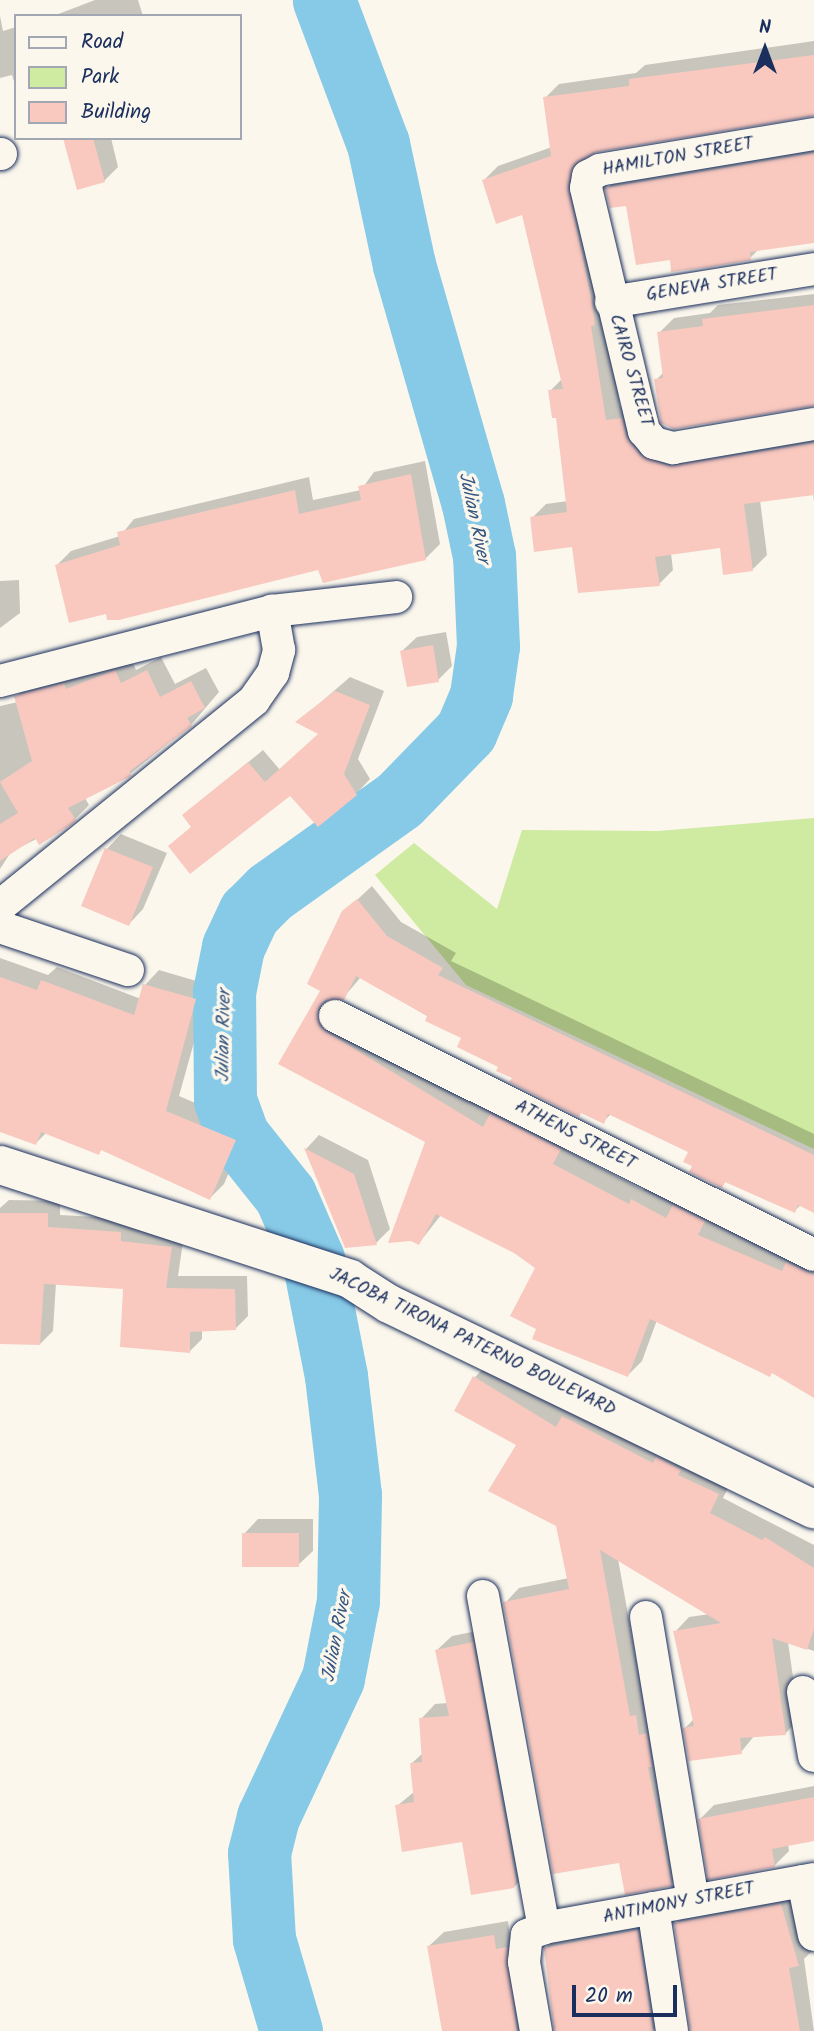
<!DOCTYPE html>
<html>
<head>
<meta charset="utf-8">
<style>
	body { margin:0 }
	#map { position:relative; width:814px; height:2031px; overflow:hidden; background:#fbf7ec; font-family:Kalam,sans-serif }
	div>[style] { position:absolute }
	[style*='--x'] { left:calc(var(--x)*1px); top:calc(var(--y)*1px); width:calc(var(--w)*1px); rotate:calc(var(--a)*1deg) }
	.green>* { inset:0; background:#cfeaa1 }
	.shadow>* { inset:0; background:#0003 }
	.river>* { height:63px; margin:-31.5px; padding:0 31.5px; transform-origin:31.5px; border-radius:31.5px; background:#86cae7 }
	.building>* { inset:0; background:#f9c9bf }
	.roads { filter:drop-shadow(0 0 2px #1b2f5e) drop-shadow(0 0 2px #1b2f5e) }
	.street>* { height:32px; margin:-16px; padding:0 16px; transform-origin:16px; border-radius:16px; background:#fbf7ec }
	.secondary>* { height:38px; margin:-19px; padding:0 19px; transform-origin:19px; border-radius:19px; background:#fbf7ec }
	span { translate:-50% -50%; white-space:nowrap; text-align:center; line-height:1.15; -webkit-text-stroke:7px #fbf7ec; paint-order:stroke }
	.street-label { font-size:18px; color:#1b2f5e }
	.water-label { font-size:19px; color:#365680; font-style:italic }
	.legend { position:absolute; left:14px; top:14px; width:228px; height:126px; box-sizing:border-box; background:#fbf7ec; border:2px solid #a1a7b3; margin:0; padding:9px 12px; list-style:none; font-size:21px; color:#1b2f5e }
	.legend li { display:flex; align-items:center; gap:14px; height:35px }
	.legend b { width:35px; border:2px solid #a1a7b3 }
	.north { position:absolute; left:730px; top:14px; width:70px; height:70px; -webkit-text-stroke:5px #fbf7ec; paint-order:stroke; rotate:0deg; font-size:19px; font-weight:700; line-height:28px; text-align:center; color:#1b2f5e }
	.north::after { content:''; display:block; margin:auto; width:24px; height:32px; background:#1b2f5e; clip-path:polygon(50% 0,100% 100%,50% 72%,0 100%) }
	.scale { position:absolute; left:572px; top:1985px; width:105px; height:32px; box-sizing:border-box; border:4px solid #1b2f5e; border-top:0; padding-left:9px; font-size:21px; line-height:24px; white-space:nowrap; color:#1b2f5e; -webkit-text-stroke:5px #fbf7ec; paint-order:stroke }
</style>
</head>
<body>
<div id="map">
	<div class="green">
		<div style="clip-path:polygon(814px 818px,814px 1149px,466px 985px,375px 875px,414px 843px,497px 909px,522px 830px,658px 831px)"></div>
	</div>
	<div class="shadow">
		<div style="clip-path:polygon(95px 0,138px 0,143px 16px,53px 16px)"></div>
		<div style="clip-path:polygon(0 16px,3px 31px,16px 27px,16px 88px,12px 75px,0 78px)"></div>
		<div style="clip-path:polygon(814px 41px,814px 110px,596px 150px,585px 156px,582px 177px,600px 255px,620px 407px,636px 405px,655px 441px,814px 432px,814px 502px,813px 493px,760px 500px,767px 555px,753px 569px,721px 546px,671px 553px,673px 570px,659px 584px,573px 545px,532px 518px,546px 504px,568px 501px,557px 416px,550px 391px,563px 378px,523px 213px,484px 180px,498px 166px,552px 147px,545px 98px,559px 84px,636px 73px,645px 65px)"></div>
		<div style="clip-path:polygon(82px 138px,111px 138px,118px 167px,104px 181px)"></div>
		<div style="clip-path:polygon(814px 142px,814px 241px,759px 249px,750px 258px,671px 258px,628px 204px,607px 189px,621px 174px)"></div>
		<div style="clip-path:polygon(814px 294px,814px 405px,666px 425px,656px 380px,664px 372px,659px 333px,674px 318px,710px 313px,718px 305px)"></div>
		<div style="clip-path:polygon(425px 461px,440px 544px,425px 559px,320px 568px,107px 612px,57px 565px,71px 551px,120px 536px,134px 519px,309px 477px,313px 500px,361px 490px,374px 472px)"></div>
		<div style="clip-path:polygon(19px 580px,20px 613px,0 628px,0 581px)"></div>
		<div style="clip-path:polygon(446px 632px,452px 666px,438px 680px,402px 651px,417px 637px)"></div>
		<div style="clip-path:polygon(130px 657px,136px 670px,161px 657px,175px 684px,206px 668px,219px 692px,191px 725px,130px 774px,85px 798px,89px 805px,75px 819px,11px 852px,0 869px,0 706px,18px 702px,16px 697px,30px 683px)"></div>
		<div style="clip-path:polygon(350px 677px,384px 691px,358px 759px,370px 779px,356px 794px,291px 793px,170px 847px,192px 826px,184px 815px,263px 750px,280px 770px,320px 733px,298px 722px)"></div>
		<div style="clip-path:polygon(121px 834px,167px 853px,143px 909px,129px 924px,83px 905px,107px 849px)"></div>
		<div style="clip-path:polygon(372px 886px,401px 922px,456px 953px,451px 961px,814px 1134px,814px 1211px,801px 1205px,794px 1211px,726px 1181px,721px 1186px,695px 1166px,690px 1151px,611px 1114px,603px 1122px,514px 1077px,463px 1037px,361px 977px,343px 998px,332px 998px,333px 1011px,574px 1135px,566px 1150px,643px 1190px,647px 1186px,814px 1267px,814px 1396px,773px 1371px,657px 1320px,642px 1361px,628px 1375px,538px 1328px,537px 1268px,515px 1251px,441px 1215px,419px 1243px,411px 1239px,427px 1141px,280px 1063px,323px 990px,344px 912px)"></div>
		<div style="clip-path:polygon(0 958px,48px 975px,57px 967px,141px 999px,145px 985px,159px 970px,210px 985px,179px 1096px,249px 1126px,224px 1184px,210px 1198px,102px 1149px,46px 1133px,36px 1143px,0 1130px)"></div>
		<div style="clip-path:polygon(319px 1135px,368px 1160px,390px 1229px,376px 1243px,346px 1246px,306px 1149px)"></div>
		<div style="clip-path:polygon(9px 1200px,60px 1201px,60px 1215px,133px 1219px,184px 1235px,178px 1276px,247px 1276px,248px 1316px,235px 1329px,202px 1330px,202px 1339px,189px 1352px,125px 1287px,56px 1283px,53px 1331px,40px 1344px,0 1341px,0 1208px)"></div>
		<div style="clip-path:polygon(489px 1363px,732px 1480px,723px 1498px,814px 1545px,814px 1651px,788px 1642px,799px 1719px,785px 1734px,755px 1735px,741px 1752px,685px 1728px,694px 1719px,675px 1632px,689px 1617px,710px 1614px,618px 1559px,644px 1703px,650px 1702px,686px 1870px,671px 1884px,620px 1861px,505px 1603px,519px 1588px,569px 1578px,558px 1524px,519px 1444px,475px 1377px)"></div>
		<div style="clip-path:polygon(258px 1519px,313px 1519px,313px 1551px,298px 1565px,244px 1534px)"></div>
		<div style="clip-path:polygon(487px 1629px,528px 1872px,514px 1887px,464px 1840px,397px 1806px,415px 1791px,412px 1763px,423px 1753px,421px 1719px,435px 1704px,448px 1703px,437px 1650px,452px 1636px)"></div>
		<div style="clip-path:polygon(814px 1786px,814px 1840px,788px 1844px,789px 1851px,774px 1866px,700px 1819px,714px 1805px)"></div>
		<div style="clip-path:polygon(795px 1890px,812px 1951px,804px 1959px,814px 2031px,692px 2031px,676px 1924px,690px 1909px)"></div>
		<div style="clip-path:polygon(652px 1916px,667px 2017px,653px 2031px,555px 2031px,546px 1948px,560px 1934px)"></div>
		<div style="clip-path:polygon(508px 1921px,510px 1936px,521px 1934px,541px 2031px,445px 2031px,429px 1946px,444px 1932px)"></div>
	</div>
	<div class="river">
		<div style="--x:291;--y:2031;--w:96;--a:-106.4"></div>
		<div style="--x:264;--y:1939;--w:86;--a:-93.3"></div>
		<div style="--x:259;--y:1853;--w:37;--a:-76"></div>
		<div style="--x:268;--y:1817;--w:153;--a:-64.9"></div>
		<div style="--x:333;--y:1678;--w:78;--a:-79"></div>
		<div style="--x:348;--y:1601;--w:106;--a:-88.9"></div>
		<div style="--x:350;--y:1495;--w:120;--a:-96.7"></div>
		<div style="--x:336;--y:1376;--w:119;--a:-101.1"></div>
		<div style="--x:313;--y:1259;--w:70;--a:-113.6"></div>
		<div style="--x:285;--y:1195;--w:75;--a:-128.5"></div>
		<div style="--x:238;--y:1136;--w:38;--a:-110"></div>
		<div style="--x:225;--y:1100;--w:108;--a:-90.5"></div>
		<div style="--x:224;--y:992;--w:46;--a:-78.7"></div>
		<div style="--x:233;--y:947;--w:38;--a:-65"></div>
		<div style="--x:249;--y:913;--w:30;--a:-45"></div>
		<div style="--x:270;--y:892;--w:158;--a:-35.5"></div>
		<div style="--x:399;--y:800;--w:96;--a:-45.8"></div>
		<div style="--x:466;--y:731;--w:39;--a:-67"></div>
		<div style="--x:481;--y:695;--w:49;--a:-81.9"></div>
		<div style="--x:488;--y:646;--w:90;--a:-92.5"></div>
		<div style="--x:484;--y:556;--w:53;--a:-101.9"></div>
		<div style="--x:473;--y:504;--w:249;--a:-106.1"></div>
		<div style="--x:404;--y:265;--w:124;--a:-102.1"></div>
		<div style="--x:378;--y:144;--w:154;--a:-110.6"></div>
	</div>
	<div class="building">
		<div style="clip-path:polygon(814px 55px,814px 116px,597px 152px,574px 165px,568px 186px,592px 303px,595px 325px,591px 326px,606px 420px,622px 418px,626px 436px,640px 455px,669px 466px,814px 443px,814px 495px,744px 504px,753px 571px,723px 575px,720px 548px,655px 557px,660px 586px,578px 593px,572px 547px,534px 552px,530px 517px,567px 512px,556px 418px,552px 418px,548px 390px,563px 389px,522px 215px,496px 224px,482px 180px,551px 156px,543px 97px,629px 86px,629px 79px)"></div>
		<div style="clip-path:polygon(63px 138px,93px 138px,105px 182px,77px 190px)"></div>
		<div style="clip-path:polygon(814px 153px,814px 243px,750px 252px,751px 260px,710px 267px,671px 272px,670px 260px,636px 265px,626px 206px,610px 208px,605px 188px)"></div>
		<div style="clip-path:polygon(814px 305px,814px 406px,674px 429px,661px 423px,654px 379px,663px 378px,657px 332px,703px 326px,702px 319px)"></div>
		<div style="clip-path:polygon(411px 474px,426px 560px,323px 583px,318px 570px,119px 620px,107px 620px,106px 614px,69px 623px,55px 565px,120px 545px,117px 532px,295px 490px,299px 514px,361px 500px,358px 486px)"></div>
		<div style="clip-path:polygon(433px 645px,439px 682px,407px 687px,400px 651px)"></div>
		<div style="clip-path:polygon(115px 670px,121px 683px,147px 670px,160px 697px,191px 681px,205px 708px,187px 718px,192px 726px,130px 771px,131px 776px,68px 808px,76px 820px,72px 824px,39px 845px,35px 838px,0 861px,0 824px,18px 813px,0 782px,32px 761px,14px 696px,64px 683px,66px 689px)"></div>
		<div style="clip-path:polygon(335px 691px,370px 705px,344px 774px,357px 795px,318px 827px,290px 796px,190px 874px,168px 846px,191px 827px,182px 815px,248px 762px,265px 782px,318px 734px,295px 722px)"></div>
		<div style="clip-path:polygon(105px 848px,153px 867px,129px 926px,81px 906px)"></div>
		<div style="clip-path:polygon(357px 899px,387px 936px,443px 968px,438px 975px,814px 1155px,814px 1213px,798px 1205px,795px 1213px,725px 1182px,722px 1188px,689px 1172px,692px 1166px,683px 1162px,688px 1152px,608px 1114px,604px 1124px,581px 1113px,579px 1117px,509px 1082px,512px 1078px,496px 1071px,498px 1067px,457px 1047px,461px 1038px,425px 1021px,427px 1016px,356px 976px,344px 1000px,325px 1000px,318px 1008px,319px 1026px,328px 1033px,483px 1127px,490px 1114px,561px 1149px,553px 1164px,629px 1204px,631px 1199px,666px 1218px,673px 1205px,705px 1221px,698px 1235px,782px 1271px,786px 1262px,814px 1275px,814px 1398px,772px 1373px,770px 1377px,650px 1319px,628px 1377px,532px 1339px,536px 1329px,510px 1316px,535px 1268px,514px 1253px,436px 1214px,419px 1245px,411px 1241px,388px 1243px,425px 1142px,278px 1064px,320px 991px,307px 984px,342px 911px)"></div>
		<div style="clip-path:polygon(0 977px,37px 990px,41px 980px,134px 1015px,143px 984px,196px 999px,166px 1111px,236px 1140px,210px 1200px,101px 1150px,99px 1155px,41px 1132px,36px 1145px,0 1132px)"></div>
		<div style="clip-path:polygon(304px 1148px,354px 1174px,377px 1245px,345px 1248px)"></div>
		<div style="clip-path:polygon(0 1213px,48px 1213px,48px 1227px,121px 1232px,121px 1241px,172px 1247px,166px 1288px,235px 1289px,236px 1330px,190px 1332px,190px 1353px,120px 1347px,123px 1289px,44px 1284px,40px 1345px,0 1344px)"></div>
		<div style="clip-path:polygon(473px 1376px,556px 1427px,562px 1416px,653px 1463px,656px 1457px,681px 1470px,678px 1475px,719px 1494px,710px 1513px,762px 1540px,765px 1537px,814px 1568px,814px 1629px,807px 1650px,772px 1638px,786px 1735px,740px 1738px,742px 1754px,689px 1761px,683px 1728px,694px 1726px,673px 1631px,721px 1623px,600px 1550px,630px 1716px,636px 1715px,639px 1735px,647px 1733px,652px 1767px,648px 1767px,672px 1886px,625px 1895px,619px 1863px,553px 1874px,503px 1602px,569px 1589px,556px 1526px,488px 1491px,516px 1445px,454px 1411px)"></div>
		<div style="clip-path:polygon(242px 1533px,299px 1533px,299px 1567px,242px 1567px)"></div>
		<div style="clip-path:polygon(473px 1642px,516px 1880px,514px 1888px,471px 1895px,462px 1842px,402px 1852px,395px 1805px,414px 1802px,410px 1763px,422px 1762px,419px 1718px,449px 1716px,435px 1650px)"></div>
		<div style="clip-path:polygon(814px 1797px,814px 1841px,772px 1849px,775px 1867px,708px 1880px,698px 1819px)"></div>
		<div style="clip-path:polygon(781px 1904px,799px 1966px,789px 1968px,800px 2031px,690px 2031px,674px 1923px)"></div>
		<div style="clip-path:polygon(638px 1930px,653px 2031px,554px 2031px,544px 1948px)"></div>
		<div style="clip-path:polygon(494px 1935px,496px 1949px,507px 1947px,517px 2031px,442px 2031px,427px 1946px)"></div>
	</div>
	<div class="roads">
		<div class="street">
			<div style="--x:814;--y:134;--w:217;--a:170.5"></div>
			<div style="--x:600;--y:170;--w:13;--a:153"></div>
			<div style="--x:588;--y:176;--w:12;--a:99"></div>
			<div style="--x:586;--y:188;--w:250;--a:76.6"></div>
			<div style="--x:644;--y:431;--w:16;--a:50"></div>
			<div style="--x:654;--y:443;--w:20;--a:15"></div>
			<div style="--x:673;--y:448;--w:143;--a:-9.7"></div>
			<div style="--x:0;--y:154;--w:1;--a:0"></div>
			<div style="--x:611;--y:302;--w:206;--a:-9.2"></div>
			<div style="--x:0;--y:681;--w:281;--a:-14.4"></div>
			<div style="--x:272;--y:611;--w:125;--a:-6.4"></div>
			<div style="--x:0;--y:906;--w:327;--a:-39"></div>
			<div style="--x:254;--y:700;--w:33;--a:-55"></div>
			<div style="--x:273;--y:673;--w:24;--a:-75"></div>
			<div style="--x:279;--y:650;--w:40;--a:-100"></div>
			<div style="--x:0;--y:927;--w:135;--a:18.6"></div>
			<div style="--x:335;--y:1016;--w:535;--a:26.52"></div>
			<div style="--x:483;--y:1596;--w:338;--a:79.6"></div>
			<div style="--x:646;--y:1617;--w:287;--a:80.6"></div>
			<div style="--x:803;--y:1692;--w:65;--a:80.2"></div>
			<div style="--x:803;--y:1881;--w:55;--a:78.5"></div>
			<div style="--x:653;--y:1908;--w:124;--a:81.2"></div>
			<div style="--x:536;--y:2031;--w:70;--a:-99.9"></div>
			<div style="--x:524;--y:1962;--w:27;--a:-84"></div>
			<div style="--x:527;--y:1935;--w:18;--a:-22"></div>
			<div style="--x:544;--y:1928;--w:274;--a:-10.3"></div>
		</div>
		<div class="secondary">
			<div style="--x:0;--y:1165;--w:368;--a:18"></div>
			<div style="--x:350;--y:1279;--w:46;--a:32.7"></div>
			<div style="--x:389;--y:1304;--w:472;--a:25.8"></div>
		</div>
	</div>
	<div class="street-label">
		<span style="left:678px;top:158px;rotate:-10deg">HAMILTON STREET</span>
		<span style="left:712px;top:286px;rotate:-9deg">GENEVA STREET</span>
		<span style="left:630px;top:371px;rotate:74deg">CAIRO STREET</span>
		<span style="left:575px;top:1136px;rotate:27deg">ATHENS STREET</span>
		<span style="left:472px;top:1343px;rotate:26deg">JACOBA TIRONA PATERNO BOULEVARD</span>
		<span style="left:679px;top:1904px;rotate:-11deg">ANTIMONY STREET</span>
	</div>
	<div class="water-label">
		<span style="left:473px;top:518px;rotate:78deg">Julian River</span>
		<span style="left:225px;top:1036px;rotate:-89deg">Julian River</span>
		<span style="left:338px;top:1637px;rotate:-79deg">Julian River</span>
	</div>
	<ul class="legend">
	<li><b style="height:9px;background:#fbf7ec"></b>Road</li>
	<li><b style="height:19px;background:#cfeaa1"></b>Park</li>
	<li><b style="height:19px;background:#f9c9bf"></b>Building</li>
	</ul>
	<div class="north">N</div>
	<div class="scale">20 m</div>
</div>
</body>
</html>
